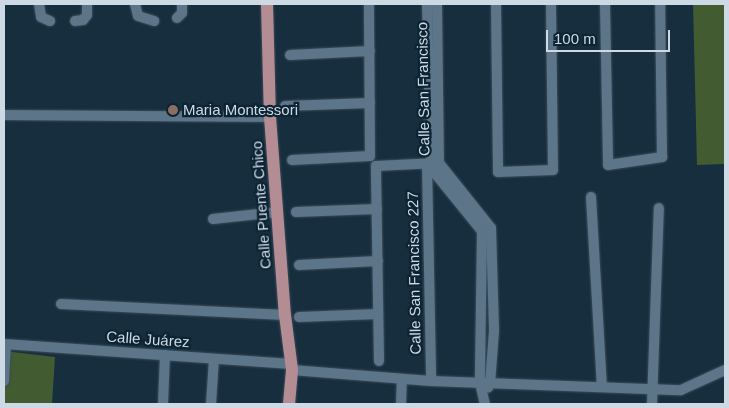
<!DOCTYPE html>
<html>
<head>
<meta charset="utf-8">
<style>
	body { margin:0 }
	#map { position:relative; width:729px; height:408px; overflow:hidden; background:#172e3e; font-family:Helvetica,sans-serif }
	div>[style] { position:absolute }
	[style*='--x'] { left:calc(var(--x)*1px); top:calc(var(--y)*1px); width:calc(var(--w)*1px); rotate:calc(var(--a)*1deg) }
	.green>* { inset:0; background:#425b31 }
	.roads { filter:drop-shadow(0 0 1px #3a4c5b) drop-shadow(0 0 1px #3a4c5b) }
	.minor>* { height:10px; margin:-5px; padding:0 5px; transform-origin:5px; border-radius:5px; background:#5c7589 }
	.major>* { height:12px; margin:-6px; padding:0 6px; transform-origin:6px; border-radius:6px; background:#b48c93 }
	.dots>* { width:14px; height:14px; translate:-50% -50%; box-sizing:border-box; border:2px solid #0d2434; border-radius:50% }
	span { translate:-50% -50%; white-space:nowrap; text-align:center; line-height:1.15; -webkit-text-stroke:4.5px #0d2434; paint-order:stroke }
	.street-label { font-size:15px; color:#cddae5 }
	.poi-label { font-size:15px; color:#cddae5 }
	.left { translate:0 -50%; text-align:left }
	.frame { position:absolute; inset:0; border:5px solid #cddae5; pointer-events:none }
	.scale { position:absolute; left:546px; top:30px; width:124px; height:22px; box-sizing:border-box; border:2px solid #cddae5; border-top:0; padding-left:6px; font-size:15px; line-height:18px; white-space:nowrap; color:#cddae5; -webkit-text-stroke:4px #0d2434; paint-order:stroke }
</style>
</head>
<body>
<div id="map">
	<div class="green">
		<div style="clip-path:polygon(693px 4px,725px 4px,725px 164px,697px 165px)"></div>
		<div style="clip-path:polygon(4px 351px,55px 357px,52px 404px,4px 404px)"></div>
	</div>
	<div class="roads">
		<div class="minor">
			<div style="--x:39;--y:4;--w:13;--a:81"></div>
			<div style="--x:41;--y:17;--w:10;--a:24"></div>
			<div style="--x:135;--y:4;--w:12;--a:76"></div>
			<div style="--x:138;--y:16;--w:17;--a:17"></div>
			<div style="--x:427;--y:4;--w:160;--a:88.6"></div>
			<div style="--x:431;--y:164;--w:9;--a:69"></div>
			<div style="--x:434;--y:172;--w:76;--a:50.9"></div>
			<div style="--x:482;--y:231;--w:152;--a:90.8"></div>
			<div style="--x:480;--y:383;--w:22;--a:77"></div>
			<div style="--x:437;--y:4;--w:159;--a:89.3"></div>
			<div style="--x:439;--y:163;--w:83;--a:51.3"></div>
			<div style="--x:491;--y:228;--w:103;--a:88.3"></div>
			<div style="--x:494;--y:331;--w:53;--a:94.3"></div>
			<div style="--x:490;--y:384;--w:4;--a:117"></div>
			<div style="--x:496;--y:4;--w:168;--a:89.3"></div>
			<div style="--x:498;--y:172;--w:55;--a:-2.1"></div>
			<div style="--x:553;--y:170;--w:166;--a:-90.7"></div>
			<div style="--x:605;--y:4;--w:161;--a:88.9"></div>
			<div style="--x:608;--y:165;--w:55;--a:-8.4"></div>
			<div style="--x:662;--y:157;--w:153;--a:-90.7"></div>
			<div style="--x:177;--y:18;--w:7;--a:-45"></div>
			<div style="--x:182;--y:13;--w:9;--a:-90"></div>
			<div style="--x:75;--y:21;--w:8;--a:-7"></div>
			<div style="--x:83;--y:20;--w:6;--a:-51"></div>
			<div style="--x:87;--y:15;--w:11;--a:-90"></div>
			<div style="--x:290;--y:55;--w:80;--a:-2.9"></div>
			<div style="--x:285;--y:106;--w:85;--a:-2"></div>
			<div style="--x:4;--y:115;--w:266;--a:0.4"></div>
			<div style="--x:292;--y:160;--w:78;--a:-2.9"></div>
			<div style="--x:370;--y:156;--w:152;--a:-90.4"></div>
			<div style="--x:427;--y:164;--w:217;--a:88.9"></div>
			<div style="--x:591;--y:197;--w:190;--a:86.7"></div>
			<div style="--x:296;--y:212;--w:81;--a:-2.1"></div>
			<div style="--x:213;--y:219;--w:64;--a:-6.2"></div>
			<div style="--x:299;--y:265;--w:79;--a:-2.9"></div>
			<div style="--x:61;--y:304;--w:224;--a:2.8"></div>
			<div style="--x:299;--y:317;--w:79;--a:-2.2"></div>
			<div style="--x:4;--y:344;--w:288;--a:4"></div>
			<div style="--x:379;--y:361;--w:195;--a:-90.9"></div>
			<div style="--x:376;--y:166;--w:61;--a:-2.8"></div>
			<div style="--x:292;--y:370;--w:139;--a:4.5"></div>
			<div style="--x:431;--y:381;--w:250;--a:2.1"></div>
			<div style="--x:681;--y:390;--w:48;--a:-24.4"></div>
			<div style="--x:4;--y:381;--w:36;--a:-87"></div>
			<div style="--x:163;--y:404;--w:49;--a:-87.7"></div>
			<div style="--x:211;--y:404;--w:45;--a:-86.2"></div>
			<div style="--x:401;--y:404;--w:25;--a:-88"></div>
			<div style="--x:652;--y:404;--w:196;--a:-88"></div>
		</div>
		<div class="major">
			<div style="--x:267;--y:4;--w:113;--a:88.5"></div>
			<div style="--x:270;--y:117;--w:199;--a:85.7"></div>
			<div style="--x:285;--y:315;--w:55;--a:82.7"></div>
			<div style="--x:292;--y:370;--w:34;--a:95"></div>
		</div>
	</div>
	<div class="dots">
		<div style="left:173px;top:110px;background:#8d6e63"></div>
	</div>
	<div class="street-label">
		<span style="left:423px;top:89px;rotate:-91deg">Calle San Francisco</span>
		<span style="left:261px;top:205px;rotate:-94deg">Calle Puente Chico</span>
		<span style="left:414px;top:273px;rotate:-91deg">Calle San Francisco 227</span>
		<span style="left:148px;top:339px;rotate:4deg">Calle Juárez</span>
	</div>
	<div class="poi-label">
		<span class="left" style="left:183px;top:110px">Maria Montessori</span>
	</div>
	<div class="frame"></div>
	<div class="scale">100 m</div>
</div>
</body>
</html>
